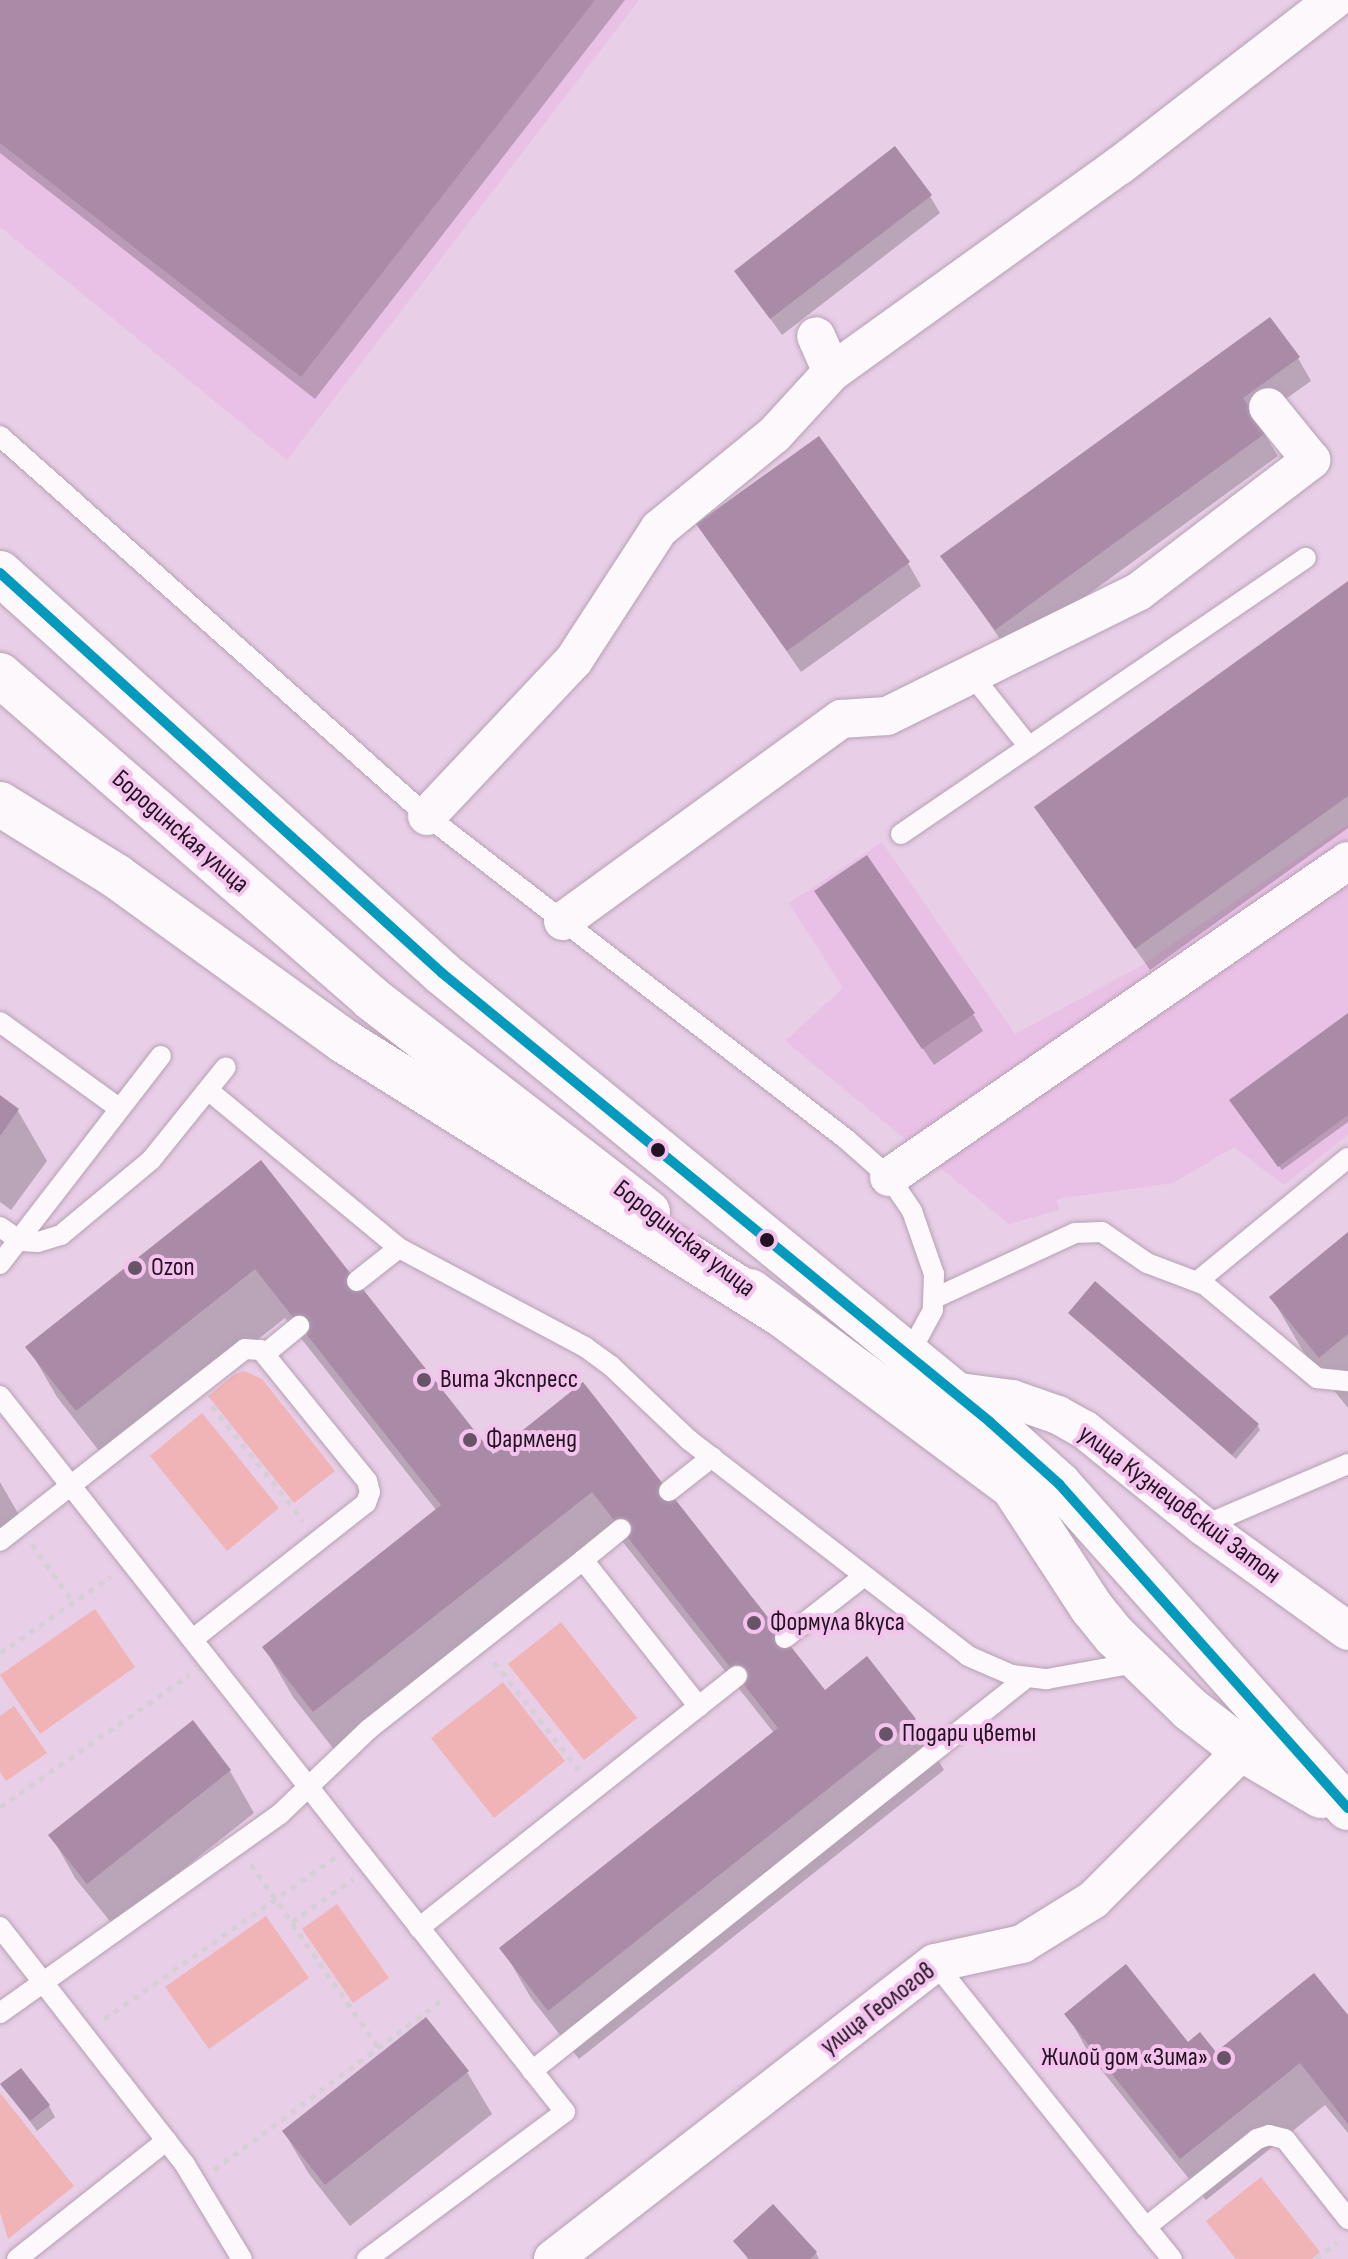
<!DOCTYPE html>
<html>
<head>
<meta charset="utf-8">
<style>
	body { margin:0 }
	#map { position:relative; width:1348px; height:2259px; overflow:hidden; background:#e8cee6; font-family:"Sofia Sans Condensed",sans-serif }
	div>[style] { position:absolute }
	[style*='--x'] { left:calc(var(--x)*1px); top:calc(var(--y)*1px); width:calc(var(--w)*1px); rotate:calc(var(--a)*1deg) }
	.built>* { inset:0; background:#eac1e6 }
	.green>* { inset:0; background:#f0b3b6 }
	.shadow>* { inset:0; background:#0003 }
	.building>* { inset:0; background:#a98ba7 }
	.path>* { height:5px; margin-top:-2.5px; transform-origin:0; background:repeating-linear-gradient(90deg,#d6cfd6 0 6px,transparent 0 12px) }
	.roads { filter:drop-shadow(0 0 2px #b5a1b3) drop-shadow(0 0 2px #b5a1b3) }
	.service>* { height:20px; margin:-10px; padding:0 10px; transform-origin:10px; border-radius:10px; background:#fcf8fb }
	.minor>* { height:38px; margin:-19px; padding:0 19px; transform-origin:19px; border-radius:19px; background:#fcf8fb }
	.tertiary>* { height:44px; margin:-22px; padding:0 22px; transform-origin:22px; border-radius:22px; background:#fcf8fb }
	.secondary>* { height:44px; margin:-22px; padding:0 22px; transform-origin:22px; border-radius:22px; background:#fcf8fb }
	.bus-1>* { height:10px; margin:-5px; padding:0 5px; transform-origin:5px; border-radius:5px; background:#049abd }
	.dots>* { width:22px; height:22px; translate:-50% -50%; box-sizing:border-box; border:4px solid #f3c3ee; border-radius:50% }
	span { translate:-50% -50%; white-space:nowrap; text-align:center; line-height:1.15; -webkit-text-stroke:8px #f3c3ee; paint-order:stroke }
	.street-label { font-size:26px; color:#231222 }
	.poi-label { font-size:26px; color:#231222 }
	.left { translate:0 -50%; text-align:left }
	.right { translate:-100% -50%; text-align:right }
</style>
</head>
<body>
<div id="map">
	<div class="built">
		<div style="clip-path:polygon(0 0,639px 0,287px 460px,0 227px)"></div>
		<div style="clip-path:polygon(1348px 824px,1348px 1135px,1284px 1185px,1234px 1147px,1173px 1183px,1057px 1199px,1059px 1210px,1009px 1224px,785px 1041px,843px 988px,789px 903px,882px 842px,1015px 1034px,1139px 967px)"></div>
	</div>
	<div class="green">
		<div style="clip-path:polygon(244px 1371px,262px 1379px,335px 1471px,294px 1503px,208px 1396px,235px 1374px)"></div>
		<div style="clip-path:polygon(202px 1413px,279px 1508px,227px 1551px,150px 1456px)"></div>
		<div style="clip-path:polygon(95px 1609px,135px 1667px,40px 1734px,0 1675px)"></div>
		<div style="clip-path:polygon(561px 1622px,637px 1718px,584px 1760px,508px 1664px)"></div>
		<div style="clip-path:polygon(503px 1682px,565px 1761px,494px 1818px,431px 1738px)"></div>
		<div style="clip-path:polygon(14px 1706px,47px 1753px,6px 1781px,0 1772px,0 1716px)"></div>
		<div style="clip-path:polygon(337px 1904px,389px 1978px,353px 2003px,302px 1929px)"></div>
		<div style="clip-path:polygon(266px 1916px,309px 1978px,209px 2049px,165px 1987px)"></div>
		<div style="clip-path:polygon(0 2093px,74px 2186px,8px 2239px,0 2212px)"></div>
		<div style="clip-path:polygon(1261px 2177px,1320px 2252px,1312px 2259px,1236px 2259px,1206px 2221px)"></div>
	</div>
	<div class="shadow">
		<div style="clip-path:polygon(0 0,625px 0,315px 399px,0 153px)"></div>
		<div style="clip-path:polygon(930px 196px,940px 213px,782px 335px,736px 271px)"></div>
		<div style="clip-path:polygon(1298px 358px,1311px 381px,1256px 420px,1278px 456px,1009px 652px,943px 557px)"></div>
		<div style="clip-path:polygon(699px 525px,908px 563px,921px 586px,801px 672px)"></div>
		<div style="clip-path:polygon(1348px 584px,1348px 828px,1150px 970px,1037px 807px)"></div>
		<div style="clip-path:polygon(827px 908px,973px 1014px,983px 1031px,934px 1065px)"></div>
		<div style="clip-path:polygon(1348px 1016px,1348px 1122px,1282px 1170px,1234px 1105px)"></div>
		<div style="clip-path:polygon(0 1098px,18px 1111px,47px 1161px,11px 1210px,0 1202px)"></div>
		<div style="clip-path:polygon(261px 1162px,493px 1457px,583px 1385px,825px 1692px,867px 1659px,915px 1720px,944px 1770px,579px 2059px,531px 1998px,502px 1948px,774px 1733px,622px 1541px,343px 1761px,293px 1697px,264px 1647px,437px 1511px,285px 1318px,106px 1460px,57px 1397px,28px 1347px)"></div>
		<div style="clip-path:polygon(1348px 1235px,1348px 1408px,1304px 1353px,1272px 1298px)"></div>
		<div style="clip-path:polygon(1070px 1313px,1258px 1426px,1260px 1430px,1236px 1459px)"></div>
		<div style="clip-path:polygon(0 1482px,19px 1515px,0 1530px)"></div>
		<div style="clip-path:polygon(230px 1771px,254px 1813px,113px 1925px,75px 1878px,51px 1835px)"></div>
		<div style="clip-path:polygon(1067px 2014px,1215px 2054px,1348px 2018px,1348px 2133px,1325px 2105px,1206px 2200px,1091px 2057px)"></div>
		<div style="clip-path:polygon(467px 2072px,492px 2114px,350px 2226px,309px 2174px,284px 2132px)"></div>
		<div style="clip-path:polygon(3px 2085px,49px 2106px,55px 2117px,37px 2131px)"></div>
		<div style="clip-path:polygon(735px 2241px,816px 2253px,819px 2259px,748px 2259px)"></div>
	</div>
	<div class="building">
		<div style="clip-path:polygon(0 0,595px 0,301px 377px,0 143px)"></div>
		<div style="clip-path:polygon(895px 146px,932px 195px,770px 319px,734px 271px)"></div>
		<div style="clip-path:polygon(1270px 317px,1300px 357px,1243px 398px,1267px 432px,995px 630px,940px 556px)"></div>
		<div style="clip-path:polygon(819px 436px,910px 562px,787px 651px,696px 524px)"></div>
		<div style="clip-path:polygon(1348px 581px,1348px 796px,1135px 949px,1034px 807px)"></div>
		<div style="clip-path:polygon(867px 855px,975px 1013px,922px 1049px,814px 891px)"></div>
		<div style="clip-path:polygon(1348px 1013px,1348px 1115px,1278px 1167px,1229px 1100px)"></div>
		<div style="clip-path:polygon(0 1095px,19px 1109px,0 1136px)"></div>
		<div style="clip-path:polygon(261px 1160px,493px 1454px,583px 1382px,825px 1690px,867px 1656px,916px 1719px,548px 2011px,499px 1948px,778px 1728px,592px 1492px,313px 1712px,262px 1647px,441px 1505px,255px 1269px,76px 1411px,25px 1347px)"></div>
		<div style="clip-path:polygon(1348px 1232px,1348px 1334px,1319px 1358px,1269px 1297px)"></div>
		<div style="clip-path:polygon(1095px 1281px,1259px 1424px,1232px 1455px,1068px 1313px)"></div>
		<div style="clip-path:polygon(193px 1720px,231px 1770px,87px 1884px,48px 1835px)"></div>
		<div style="clip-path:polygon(1126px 1964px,1188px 2042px,1200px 2032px,1216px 2052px,1314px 1973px,1348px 2015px,1348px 2124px,1300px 2063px,1180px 2159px,1064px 2014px)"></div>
		<div style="clip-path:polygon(426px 2017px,469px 2071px,325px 2185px,282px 2131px)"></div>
		<div style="clip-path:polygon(21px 2068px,50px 2105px,30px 2121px,0 2084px)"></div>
		<div style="clip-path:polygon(773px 2204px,817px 2252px,810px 2259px,749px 2259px,733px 2241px)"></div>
	</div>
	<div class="path">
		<div style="--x:212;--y:1406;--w:146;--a:51.4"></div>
		<div style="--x:32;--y:1544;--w:71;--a:54.7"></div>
		<div style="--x:0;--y:1653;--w:135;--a:-34.7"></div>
		<div style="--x:494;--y:1662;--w:137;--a:51.8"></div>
		<div style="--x:0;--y:1807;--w:231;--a:-34.9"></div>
		<div style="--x:251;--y:1864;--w:223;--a:55.2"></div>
		<div style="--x:292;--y:1922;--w:75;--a:-35.2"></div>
		<div style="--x:104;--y:2019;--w:282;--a:-35"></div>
		<div style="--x:214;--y:2170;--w:286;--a:-36.7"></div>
		<div style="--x:1316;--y:2259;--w:27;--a:-39"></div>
	</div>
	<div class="roads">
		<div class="service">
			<div style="--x:0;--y:436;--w:572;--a:41.67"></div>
			<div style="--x:427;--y:816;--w:529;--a:37.63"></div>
			<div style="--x:846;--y:1139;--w:57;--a:41.5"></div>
			<div style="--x:889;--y:1177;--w:41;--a:55.9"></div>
			<div style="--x:912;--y:1211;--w:67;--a:70.8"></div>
			<div style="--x:934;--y:1274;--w:36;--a:92"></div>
			<div style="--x:933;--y:1310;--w:52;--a:118.5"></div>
			<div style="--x:971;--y:674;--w:93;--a:51.5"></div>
			<div style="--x:901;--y:834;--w:490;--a:-34.3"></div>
			<div style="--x:0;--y:1022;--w:147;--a:35.9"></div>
			<div style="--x:208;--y:1090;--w:248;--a:39.6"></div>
			<div style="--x:399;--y:1248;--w:211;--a:28"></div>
			<div style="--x:585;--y:1347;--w:32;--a:36"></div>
			<div style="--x:611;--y:1366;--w:108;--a:43.5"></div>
			<div style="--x:689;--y:1440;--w:353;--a:37.7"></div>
			<div style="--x:968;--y:1656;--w:48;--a:23.4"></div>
			<div style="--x:1012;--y:1675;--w:35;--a:7"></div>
			<div style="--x:1047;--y:1679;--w:96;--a:-10.3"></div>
			<div style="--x:0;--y:1227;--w:25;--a:34"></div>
			<div style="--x:21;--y:1241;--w:17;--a:3"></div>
			<div style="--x:38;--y:1242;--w:24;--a:-17"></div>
			<div style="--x:61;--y:1235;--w:117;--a:-39.8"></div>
			<div style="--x:151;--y:1160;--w:119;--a:-51.1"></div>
			<div style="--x:0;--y:1264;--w:263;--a:-52.3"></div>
			<div style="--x:357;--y:1281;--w:53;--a:-38.2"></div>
			<div style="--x:1198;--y:1281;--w:194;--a:-39.4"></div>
			<div style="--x:935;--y:1298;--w:154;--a:-24.9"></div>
			<div style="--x:1075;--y:1233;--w:27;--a:-2"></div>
			<div style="--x:1102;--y:1232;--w:55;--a:34.6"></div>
			<div style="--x:1147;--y:1263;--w:62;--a:20.8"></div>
			<div style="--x:1205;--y:1285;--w:146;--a:39.7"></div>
			<div style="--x:1317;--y:1378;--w:31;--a:6"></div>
			<div style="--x:266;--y:1353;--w:43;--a:-39.3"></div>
			<div style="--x:0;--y:1396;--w:912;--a:51.72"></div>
			<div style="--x:565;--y:2112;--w:247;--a:143.4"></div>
			<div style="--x:669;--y:1491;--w:55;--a:-38.3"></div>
			<div style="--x:1203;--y:1526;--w:158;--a:-23.2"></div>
			<div style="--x:0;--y:1541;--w:311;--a:-38.1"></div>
			<div style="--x:245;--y:1349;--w:16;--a:4"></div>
			<div style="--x:261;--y:1350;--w:169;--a:51"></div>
			<div style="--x:367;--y:1481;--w:11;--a:75"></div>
			<div style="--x:370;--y:1492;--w:12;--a:110"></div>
			<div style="--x:366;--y:1503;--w:221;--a:141.8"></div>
			<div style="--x:583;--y:1560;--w:49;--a:-39.2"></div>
			<div style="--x:785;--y:1638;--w:100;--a:-38.1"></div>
			<div style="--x:0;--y:1927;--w:299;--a:52.1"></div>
			<div style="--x:184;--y:2163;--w:112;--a:58.9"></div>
			<div style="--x:419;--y:1928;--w:406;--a:-38.4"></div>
			<div style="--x:935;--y:1963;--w:338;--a:51.4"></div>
			<div style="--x:1146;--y:2227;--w:142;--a:-38.4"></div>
			<div style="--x:1257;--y:2139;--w:13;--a:-18"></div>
			<div style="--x:1269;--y:2135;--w:16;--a:14"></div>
			<div style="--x:1285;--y:2139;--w:102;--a:51.8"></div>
			<div style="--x:0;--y:2013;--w:344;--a:-35.4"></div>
			<div style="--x:280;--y:1814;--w:123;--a:-43.7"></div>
			<div style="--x:369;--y:1729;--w:273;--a:-38.3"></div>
			<div style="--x:583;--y:1560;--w:187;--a:51.7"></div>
			<div style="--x:532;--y:2071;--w:631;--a:-38.5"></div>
			<div style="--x:1146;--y:2227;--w:41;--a:50.9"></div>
			<div style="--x:17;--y:2259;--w:191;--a:-38.4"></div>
		</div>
		<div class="minor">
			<div style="--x:832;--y:372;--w:353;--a:-35.7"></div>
			<div style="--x:1119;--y:166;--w:272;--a:-37.7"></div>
			<div style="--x:427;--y:816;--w:214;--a:-46.7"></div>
			<div style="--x:574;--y:660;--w:156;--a:-57"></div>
			<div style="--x:659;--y:529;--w:149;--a:-39.3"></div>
			<div style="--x:774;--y:435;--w:86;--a:-47.4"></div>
			<div style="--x:832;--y:372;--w:39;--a:-114"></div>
			<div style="--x:563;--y:921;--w:344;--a:-36"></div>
			<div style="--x:841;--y:719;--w:46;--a:-3.7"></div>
			<div style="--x:887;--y:716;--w:280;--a:-26.3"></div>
			<div style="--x:1138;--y:592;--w:218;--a:-37.3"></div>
			<div style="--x:1311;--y:460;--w:68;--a:-129.1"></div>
			<div style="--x:889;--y:1177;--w:557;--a:-34.55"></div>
			<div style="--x:952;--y:1391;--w:61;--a:7.6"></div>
			<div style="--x:1012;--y:1399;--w:49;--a:19.2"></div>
			<div style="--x:1058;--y:1415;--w:31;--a:29"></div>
			<div style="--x:1085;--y:1430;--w:152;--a:39.1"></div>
			<div style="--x:1203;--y:1526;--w:179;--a:35.9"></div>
			<div style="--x:553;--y:2259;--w:483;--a:-37.8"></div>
			<div style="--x:935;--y:1963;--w:89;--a:-12.3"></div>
			<div style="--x:1022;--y:1944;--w:84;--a:-31.8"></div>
			<div style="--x:1093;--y:1900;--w:212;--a:-45"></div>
		</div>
		<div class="tertiary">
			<div style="--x:0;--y:573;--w:596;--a:42.14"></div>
			<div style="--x:442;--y:973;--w:708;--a:39.33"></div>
			<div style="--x:990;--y:1422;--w:93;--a:41.9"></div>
			<div style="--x:1059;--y:1484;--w:434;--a:48.3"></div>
			<div style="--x:0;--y:675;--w:492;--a:41"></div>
			<div style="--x:371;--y:998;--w:350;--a:37.7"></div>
			<div style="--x:750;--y:1291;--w:328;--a:36.7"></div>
			<div style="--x:1013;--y:1487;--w:145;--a:56.9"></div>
			<div style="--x:1092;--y:1608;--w:36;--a:51"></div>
			<div style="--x:1115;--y:1636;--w:105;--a:44.2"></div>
			<div style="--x:1190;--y:1709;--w:67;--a:37.7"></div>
			<div style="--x:1243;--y:1750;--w:91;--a:30.5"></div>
		</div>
		<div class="secondary">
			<div style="--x:0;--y:804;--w:137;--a:31.8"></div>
			<div style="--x:116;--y:876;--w:281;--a:35.9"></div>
			<div style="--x:344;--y:1041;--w:513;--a:32.02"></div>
		</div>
	</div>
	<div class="bus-1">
		<div style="--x:0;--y:573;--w:596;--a:42.14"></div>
		<div style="--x:442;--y:973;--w:708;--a:39.33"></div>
		<div style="--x:990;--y:1422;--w:93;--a:41.9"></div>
		<div style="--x:1059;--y:1484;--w:434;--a:48.3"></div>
	</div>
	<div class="dots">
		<div style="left:658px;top:1150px;background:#231222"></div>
		<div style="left:767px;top:1240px;background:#231222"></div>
		<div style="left:135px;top:1268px;background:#685467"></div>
		<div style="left:424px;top:1380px;background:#685467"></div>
		<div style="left:470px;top:1440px;background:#685467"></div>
		<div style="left:754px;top:1623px;background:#685467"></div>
		<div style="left:886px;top:1734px;background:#685467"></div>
		<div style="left:1224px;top:2058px;background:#685467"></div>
	</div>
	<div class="street-label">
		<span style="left:180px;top:832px;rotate:41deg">Бородинская улица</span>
		<span style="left:684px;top:1239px;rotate:38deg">Бородинская улица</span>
		<span style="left:1179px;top:1505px;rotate:37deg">улица Кузнецовский Затон</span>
		<span style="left:878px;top:2009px;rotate:-37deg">улица Геологов</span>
	</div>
	<div class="poi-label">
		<span class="left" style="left:151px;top:1268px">Ozon</span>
		<span class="left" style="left:440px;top:1380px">Вита Экспресс</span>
		<span class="left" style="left:486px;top:1440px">Фармленд</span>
		<span class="left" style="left:770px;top:1623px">Формула вкуса</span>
		<span class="left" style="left:902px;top:1734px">Подари цветы</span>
		<span class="right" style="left:1208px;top:2058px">Жилой дом «Зима»</span>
	</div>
</div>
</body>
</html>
